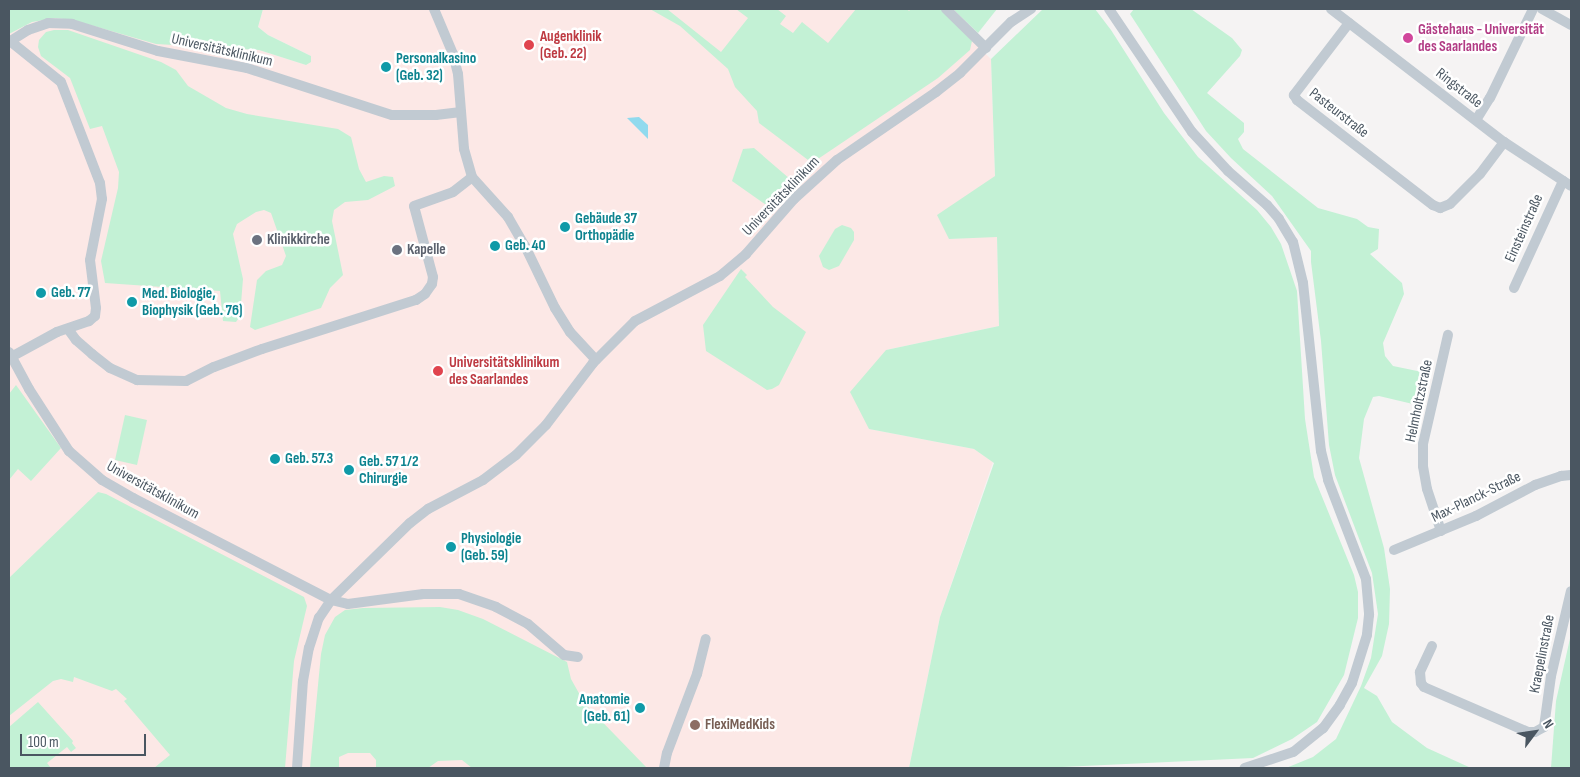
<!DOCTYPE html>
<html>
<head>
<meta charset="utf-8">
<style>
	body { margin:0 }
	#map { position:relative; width:1580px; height:777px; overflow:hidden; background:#f5f3f3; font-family:"Sofia Sans Condensed",sans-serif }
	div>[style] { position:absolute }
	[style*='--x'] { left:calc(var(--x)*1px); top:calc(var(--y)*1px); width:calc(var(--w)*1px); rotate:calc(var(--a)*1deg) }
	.medical>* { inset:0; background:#fce8e6 }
	.green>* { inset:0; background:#c3f1d5 }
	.water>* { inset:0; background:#90daee }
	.minor>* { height:10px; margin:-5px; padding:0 5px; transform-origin:5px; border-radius:5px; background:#c1cad2 }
	.dots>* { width:14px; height:14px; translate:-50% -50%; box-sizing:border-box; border:2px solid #fff; border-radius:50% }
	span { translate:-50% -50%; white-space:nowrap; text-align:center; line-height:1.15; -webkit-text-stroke:5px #fff; paint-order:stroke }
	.hotel-label { font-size:15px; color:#b23c85; font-weight:700 }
	.left { translate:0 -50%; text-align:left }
	.health-label { font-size:15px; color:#be3a42; font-weight:700 }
	.street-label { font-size:15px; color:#4a5661 }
	.culture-label { font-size:15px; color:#0d838f; font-weight:700 }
	.right { translate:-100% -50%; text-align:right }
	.worship-label { font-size:15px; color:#5b616d; font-weight:700 }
	.education-label { font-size:15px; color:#785e54; font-weight:700 }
	.frame { position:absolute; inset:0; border:10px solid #4a5661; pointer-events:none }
	.north { position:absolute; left:1510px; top:707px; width:50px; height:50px; -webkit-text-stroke:4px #fff; paint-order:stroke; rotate:59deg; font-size:14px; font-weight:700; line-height:20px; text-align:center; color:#4a5661 }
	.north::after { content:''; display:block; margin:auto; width:18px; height:22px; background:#4a5661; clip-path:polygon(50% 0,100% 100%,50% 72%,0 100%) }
	.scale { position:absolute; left:20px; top:734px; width:126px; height:22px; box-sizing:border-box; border:2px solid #4a5661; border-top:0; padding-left:6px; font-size:15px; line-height:18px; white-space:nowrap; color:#4a5661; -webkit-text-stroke:4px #fff; paint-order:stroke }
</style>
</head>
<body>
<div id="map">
	<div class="medical">
		<div style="clip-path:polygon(263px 9px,953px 9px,972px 41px,991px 59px,995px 176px,949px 239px,997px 236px,999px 326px,886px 350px,869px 429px,974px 449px,993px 462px,940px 617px,909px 768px,9px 768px,9px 34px,32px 22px,55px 18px,226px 49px,259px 50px,306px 65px,311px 56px,268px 35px,258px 27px)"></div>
	</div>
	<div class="green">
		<div style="clip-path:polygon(9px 9px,263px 9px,258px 27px,268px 35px,311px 56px,311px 62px,306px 65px,259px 50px,156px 44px,73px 20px,55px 18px,32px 22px,9px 34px)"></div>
		<div style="clip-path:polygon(650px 9px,667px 9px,721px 52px,748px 18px,736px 9px,777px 9px,786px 16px,780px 24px,793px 33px,802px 22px,828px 43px,856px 9px,907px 9px,909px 11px,911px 9px,941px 9px,972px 41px,970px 50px,938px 78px,812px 163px,759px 123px,757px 111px,735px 87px,728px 69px,680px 26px)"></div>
		<div style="clip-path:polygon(953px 9px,997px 9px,978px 33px)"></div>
		<div style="clip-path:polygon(1043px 9px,1095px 9px,1111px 30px,1164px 113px,1198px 157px,1257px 210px,1271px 227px,1281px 244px,1297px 291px,1305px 419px,1314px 477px,1354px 575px,1358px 592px,1358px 618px,1344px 675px,1317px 722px,1292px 739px,1253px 758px,1041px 768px,909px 768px,940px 617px,994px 463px,974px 449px,869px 429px,850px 392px,886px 350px,999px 326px,997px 237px,949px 239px,937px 215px,995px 176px,991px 59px)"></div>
		<div style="clip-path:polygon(1134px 9px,1191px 9px,1232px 38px,1242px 50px,1240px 56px,1207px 93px,1244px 123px,1244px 132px,1238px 139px,1243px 149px,1318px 208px,1357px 219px,1368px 227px,1379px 229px,1378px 249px,1370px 254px,1402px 283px,1404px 294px,1383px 343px,1385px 356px,1393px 366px,1427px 373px,1429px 383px,1421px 403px,1417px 405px,1379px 396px,1373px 397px,1364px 419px,1359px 458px,1384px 548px,1390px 589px,1389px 624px,1382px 656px,1364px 688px,1377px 696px,1392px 722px,1427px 748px,1471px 768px,1286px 768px,1313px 757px,1336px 739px,1361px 686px,1371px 658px,1378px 614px,1372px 573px,1335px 475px,1329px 445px,1321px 341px,1311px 262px,1311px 251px,1272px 196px,1231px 158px,1206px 131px,1130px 14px)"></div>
		<div style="clip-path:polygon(54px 30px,68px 30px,161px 62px,176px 70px,188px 86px,226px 108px,247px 114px,338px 129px,351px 137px,359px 169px,366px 182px,384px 176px,393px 177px,395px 186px,368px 200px,345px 202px,334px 210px,332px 221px,343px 275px,330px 288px,321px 308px,255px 330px,250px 327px,257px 280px,266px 271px,282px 265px,286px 256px,271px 213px,264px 210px,256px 212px,237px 224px,233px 234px,243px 279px,240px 316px,236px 322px,223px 321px,220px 291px,105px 283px,101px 261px,118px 188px,119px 172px,102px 126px,90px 129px,70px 78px,41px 56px,38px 47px,39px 40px,46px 32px)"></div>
		<div style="clip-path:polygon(754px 148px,790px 179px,777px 192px,769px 207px,732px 181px,743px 149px)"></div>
		<div style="clip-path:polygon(842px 225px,851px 228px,854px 232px,854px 240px,839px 266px,829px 270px,823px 267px,819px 256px,835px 229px)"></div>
		<div style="clip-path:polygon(741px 269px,747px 275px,745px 277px,773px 307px,806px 332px,779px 385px,772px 389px,767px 390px,706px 351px,703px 325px)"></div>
		<div style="clip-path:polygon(16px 385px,61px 448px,31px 481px,18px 469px,9px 480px,9px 394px)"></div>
		<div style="clip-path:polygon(125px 415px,147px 420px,137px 465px,115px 460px)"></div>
		<div style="clip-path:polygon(98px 492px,106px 494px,304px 597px,307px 606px,294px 661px,285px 768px,154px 768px,170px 755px,124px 701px,127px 699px,116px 689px,112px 691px,74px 677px,73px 682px,61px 679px,53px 681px,9px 716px,9px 578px)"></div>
		<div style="clip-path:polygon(440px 607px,458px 610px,483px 619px,567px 662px,571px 679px,585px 704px,647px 768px,472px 768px,462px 760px,438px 761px,428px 768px,376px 768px,376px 760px,370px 753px,348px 753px,339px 757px,339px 768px,310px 768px,321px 654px,325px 635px,335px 617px,345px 610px,363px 608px)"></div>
		<div style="clip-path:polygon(1571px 634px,1571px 768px,1551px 768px,1556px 701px)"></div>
		<div style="clip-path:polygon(38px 702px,73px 741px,72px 743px,76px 748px,71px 752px,67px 747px,47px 763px,51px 768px,9px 768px,9px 727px)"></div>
	</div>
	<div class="water">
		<div style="clip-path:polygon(639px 117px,648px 125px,648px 139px,627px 118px)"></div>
	</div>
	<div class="minor">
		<div style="--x:434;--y:9;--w:49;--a:67.1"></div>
		<div style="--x:453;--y:54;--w:21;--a:76"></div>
		<div style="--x:458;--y:74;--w:75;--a:85.4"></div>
		<div style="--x:464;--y:149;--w:29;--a:74"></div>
		<div style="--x:472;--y:177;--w:54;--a:48"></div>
		<div style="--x:508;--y:217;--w:34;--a:60"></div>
		<div style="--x:525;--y:246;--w:69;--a:64.2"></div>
		<div style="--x:555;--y:308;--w:28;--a:58"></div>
		<div style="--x:570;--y:332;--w:38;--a:47"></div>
		<div style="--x:946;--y:9;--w:56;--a:44.3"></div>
		<div style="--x:1109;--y:9;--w:148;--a:56"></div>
		<div style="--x:1192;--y:132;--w:53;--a:47.3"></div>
		<div style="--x:1228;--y:171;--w:52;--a:41.1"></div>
		<div style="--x:1267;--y:205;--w:18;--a:49"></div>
		<div style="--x:1279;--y:219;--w:27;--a:59"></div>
		<div style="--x:1293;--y:242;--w:42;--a:76.3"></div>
		<div style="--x:1303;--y:283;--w:169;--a:83.9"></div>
		<div style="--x:1321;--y:451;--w:30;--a:76"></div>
		<div style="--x:1328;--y:480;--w:106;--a:69"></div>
		<div style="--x:1366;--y:579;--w:36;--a:85"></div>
		<div style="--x:1369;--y:615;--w:20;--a:96"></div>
		<div style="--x:1367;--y:635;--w:50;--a:107.4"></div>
		<div style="--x:1352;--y:683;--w:25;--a:119"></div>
		<div style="--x:1340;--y:705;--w:29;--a:126"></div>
		<div style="--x:1323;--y:728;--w:38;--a:141"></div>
		<div style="--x:1293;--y:752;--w:51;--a:161.6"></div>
		<div style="--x:1331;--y:9;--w:218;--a:37.6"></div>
		<div style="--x:1504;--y:142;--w:80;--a:33.3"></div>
		<div style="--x:1542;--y:9;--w:33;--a:29"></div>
		<div style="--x:1349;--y:23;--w:91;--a:127.4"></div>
		<div style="--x:1294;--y:95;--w:6;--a:59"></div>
		<div style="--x:1297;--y:100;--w:172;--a:37.7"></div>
		<div style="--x:1433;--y:205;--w:8;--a:23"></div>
		<div style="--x:1440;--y:208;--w:11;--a:-22"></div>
		<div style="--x:1450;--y:204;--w:42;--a:-45"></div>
		<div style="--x:1480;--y:174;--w:40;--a:-53"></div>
		<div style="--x:10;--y:41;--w:65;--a:38.8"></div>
		<div style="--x:61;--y:82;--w:108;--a:68.9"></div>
		<div style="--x:100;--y:183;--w:16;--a:83"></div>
		<div style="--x:102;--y:199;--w:62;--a:101.1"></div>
		<div style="--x:90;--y:260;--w:48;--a:82.9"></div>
		<div style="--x:96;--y:308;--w:8;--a:97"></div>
		<div style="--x:95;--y:316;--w:8;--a:140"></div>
		<div style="--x:89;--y:321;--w:34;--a:161"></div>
		<div style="--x:57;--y:332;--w:52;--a:151.5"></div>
		<div style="--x:9;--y:42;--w:22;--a:-32"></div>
		<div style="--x:28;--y:30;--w:21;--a:-19"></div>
		<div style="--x:48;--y:23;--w:24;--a:2"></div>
		<div style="--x:72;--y:24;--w:90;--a:17.4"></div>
		<div style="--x:158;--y:51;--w:91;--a:10.8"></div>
		<div style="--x:247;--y:68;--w:152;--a:18"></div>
		<div style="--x:392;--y:115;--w:44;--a:0"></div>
		<div style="--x:436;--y:115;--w:25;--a:-7"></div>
		<div style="--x:1476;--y:120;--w:26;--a:-58"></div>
		<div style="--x:1490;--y:98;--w:99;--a:-64.2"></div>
		<div style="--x:1514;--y:288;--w:118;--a:-65.4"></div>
		<div style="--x:68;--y:329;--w:14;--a:54"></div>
		<div style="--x:76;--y:340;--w:21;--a:41"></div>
		<div style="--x:92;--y:354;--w:23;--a:38"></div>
		<div style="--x:110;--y:368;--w:30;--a:24"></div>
		<div style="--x:137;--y:380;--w:49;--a:1.2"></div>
		<div style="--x:186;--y:381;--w:31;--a:-27"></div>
		<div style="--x:214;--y:367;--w:51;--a:-20.6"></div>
		<div style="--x:262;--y:349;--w:162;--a:-17.7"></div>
		<div style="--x:416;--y:300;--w:11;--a:-34"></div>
		<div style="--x:425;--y:294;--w:12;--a:-55"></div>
		<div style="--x:432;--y:284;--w:7;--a:-82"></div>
		<div style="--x:433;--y:277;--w:73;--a:-105"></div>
		<div style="--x:414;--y:206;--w:41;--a:-19.7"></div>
		<div style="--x:453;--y:192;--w:24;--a:-38"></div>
		<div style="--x:9;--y:352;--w:42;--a:61.6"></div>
		<div style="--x:29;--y:389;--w:74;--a:57.2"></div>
		<div style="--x:69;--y:451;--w:44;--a:41.3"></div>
		<div style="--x:102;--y:480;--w:36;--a:30"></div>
		<div style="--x:133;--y:498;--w:223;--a:27.3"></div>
		<div style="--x:331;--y:600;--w:17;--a:13"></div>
		<div style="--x:348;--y:604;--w:76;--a:-7.6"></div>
		<div style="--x:423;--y:594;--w:36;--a:0"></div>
		<div style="--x:459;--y:594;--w:39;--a:19"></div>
		<div style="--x:496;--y:607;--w:36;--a:28"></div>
		<div style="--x:528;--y:624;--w:48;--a:40.7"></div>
		<div style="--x:564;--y:655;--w:14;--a:8"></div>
		<div style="--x:1441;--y:531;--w:44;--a:-108.4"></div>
		<div style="--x:1427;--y:489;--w:23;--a:-100"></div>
		<div style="--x:1423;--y:466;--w:22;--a:-90"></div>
		<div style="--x:1423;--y:444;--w:112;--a:-77.1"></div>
		<div style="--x:1394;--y:550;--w:89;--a:-22.5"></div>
		<div style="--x:1476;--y:516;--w:67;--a:-27.7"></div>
		<div style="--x:1535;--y:485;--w:28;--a:-19"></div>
		<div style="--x:1561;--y:476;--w:10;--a:-6"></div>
		<div style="--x:1432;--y:646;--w:29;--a:115"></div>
		<div style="--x:1420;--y:672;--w:11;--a:85"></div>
		<div style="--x:1421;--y:683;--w:5;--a:53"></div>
		<div style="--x:1424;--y:687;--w:113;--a:23.4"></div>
		<div style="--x:1528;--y:732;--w:7;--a:0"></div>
		<div style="--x:1535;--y:732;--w:10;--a:-29"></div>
		<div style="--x:1544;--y:727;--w:51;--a:-82.2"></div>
		<div style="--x:1551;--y:676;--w:87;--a:-76.8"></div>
		<div style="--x:297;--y:768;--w:87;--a:-86.1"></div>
		<div style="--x:303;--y:681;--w:34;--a:-80"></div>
		<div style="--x:309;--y:648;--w:32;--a:-72"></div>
		<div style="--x:319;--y:618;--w:22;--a:-56"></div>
		<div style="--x:331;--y:600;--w:110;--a:-44.3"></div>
		<div style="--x:410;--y:523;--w:23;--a:-38"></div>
		<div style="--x:428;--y:509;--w:62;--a:-27.8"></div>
		<div style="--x:483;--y:480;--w:41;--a:-37.1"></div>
		<div style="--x:516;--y:455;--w:42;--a:-45"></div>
		<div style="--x:546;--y:425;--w:78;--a:-52.8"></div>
		<div style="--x:593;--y:363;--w:59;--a:-45"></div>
		<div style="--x:635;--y:321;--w:96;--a:-27.9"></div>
		<div style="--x:720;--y:276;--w:34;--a:-40"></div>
		<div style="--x:746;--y:254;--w:73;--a:-48.9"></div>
		<div style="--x:794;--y:199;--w:58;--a:-42.2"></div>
		<div style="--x:837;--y:160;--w:120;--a:-34.5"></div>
		<div style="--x:936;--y:92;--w:31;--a:-38"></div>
		<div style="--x:960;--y:73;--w:72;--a:-45"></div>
		<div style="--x:1011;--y:22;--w:24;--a:-33"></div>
		<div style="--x:664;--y:768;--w:15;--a:-79"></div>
		<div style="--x:667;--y:753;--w:85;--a:-69.2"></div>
		<div style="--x:697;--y:674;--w:36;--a:-76"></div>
	</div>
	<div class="dots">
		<div style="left:1408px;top:38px;background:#d1479c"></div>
		<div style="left:529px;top:45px;background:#e0444e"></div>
		<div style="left:386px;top:67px;background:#0f9aa8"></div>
		<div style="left:565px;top:227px;background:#0f9aa8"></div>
		<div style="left:257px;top:240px;background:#6b7280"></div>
		<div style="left:495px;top:246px;background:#0f9aa8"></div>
		<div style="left:397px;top:250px;background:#6b7280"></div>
		<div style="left:41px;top:293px;background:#0f9aa8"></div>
		<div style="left:132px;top:302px;background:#0f9aa8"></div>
		<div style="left:438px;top:371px;background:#e0444e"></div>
		<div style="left:275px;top:459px;background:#0f9aa8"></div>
		<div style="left:349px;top:470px;background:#0f9aa8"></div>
		<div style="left:451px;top:547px;background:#0f9aa8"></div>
		<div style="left:640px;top:708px;background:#0f9aa8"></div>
		<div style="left:695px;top:725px;background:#8d6e63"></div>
	</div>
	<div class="hotel-label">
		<span class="left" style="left:1418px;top:38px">Gästehaus - Universität<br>des Saarlandes</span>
	</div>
	<div class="health-label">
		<span class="left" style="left:540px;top:45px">Augenklinik<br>(Geb. 22)</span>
		<span class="left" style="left:449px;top:371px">Universitätsklinikum<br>des Saarlandes</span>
	</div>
	<div class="street-label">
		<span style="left:222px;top:50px;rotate:13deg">Universitätsklinikum</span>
		<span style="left:1459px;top:88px;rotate:38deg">Ringstraße</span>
		<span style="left:1339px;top:113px;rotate:38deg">Pasteurstraße</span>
		<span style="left:781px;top:196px;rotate:-46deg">Universitätsklinikum</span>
		<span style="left:1524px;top:228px;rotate:-66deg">Einsteinstraße</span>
		<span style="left:1419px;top:401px;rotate:-78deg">Helmholtzstraße</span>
		<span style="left:153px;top:490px;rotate:29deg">Universitätsklinikum</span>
		<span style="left:1476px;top:497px;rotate:-26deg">Max-Planck-Straße</span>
		<span style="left:1542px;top:654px;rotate:-79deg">Kraepelinstraße</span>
	</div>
	<div class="culture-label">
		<span class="left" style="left:396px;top:67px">Personalkasino<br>(Geb. 32)</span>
		<span class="left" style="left:575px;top:227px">Gebäude 37<br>Orthopädie</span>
		<span class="left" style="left:505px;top:246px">Geb. 40</span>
		<span class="left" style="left:51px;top:293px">Geb. 77</span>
		<span class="left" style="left:142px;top:302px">Med. Biologie,<br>Biophysik (Geb. 76)</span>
		<span class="left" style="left:285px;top:459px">Geb. 57.3</span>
		<span class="left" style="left:359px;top:470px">Geb. 57 1/2<br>Chirurgie</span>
		<span class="left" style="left:461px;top:547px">Physiologie<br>(Geb. 59)</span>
		<span class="right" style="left:630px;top:708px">Anatomie<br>(Geb. 61)</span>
	</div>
	<div class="worship-label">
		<span class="left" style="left:267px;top:240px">Klinikkirche</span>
		<span class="left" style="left:407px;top:250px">Kapelle</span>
	</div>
	<div class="education-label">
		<span class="left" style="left:705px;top:725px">FlexiMedKids</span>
	</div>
	<div class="frame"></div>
	<div class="north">N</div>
	<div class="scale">100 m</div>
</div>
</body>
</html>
